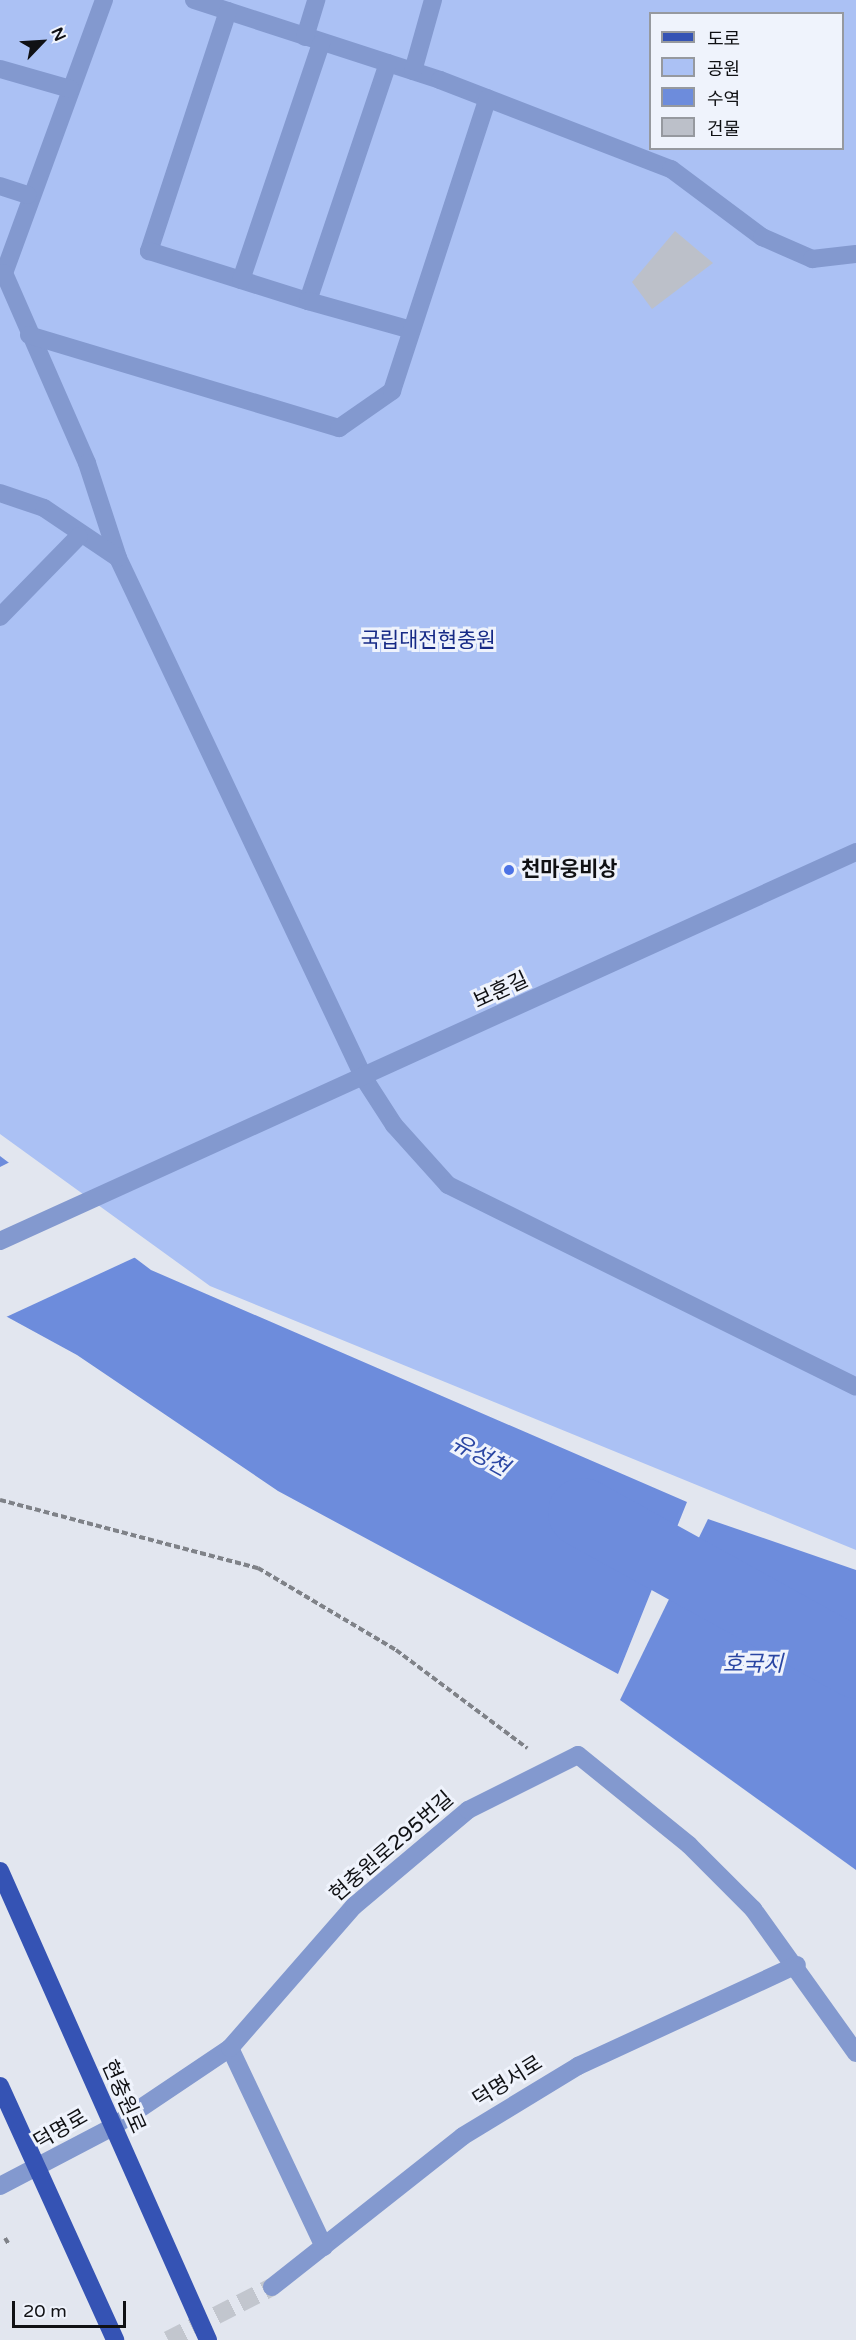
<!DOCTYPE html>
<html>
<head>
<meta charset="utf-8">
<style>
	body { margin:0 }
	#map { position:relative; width:856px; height:2340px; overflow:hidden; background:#e2e6ef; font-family:"Varela Round","Noto Sans KR",sans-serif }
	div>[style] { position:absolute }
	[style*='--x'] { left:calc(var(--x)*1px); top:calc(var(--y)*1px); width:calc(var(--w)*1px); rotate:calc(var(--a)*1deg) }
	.green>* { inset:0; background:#abc1f4 }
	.water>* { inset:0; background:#6d8cdc }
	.pier>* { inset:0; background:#e2e6ef }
	.river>* { height:69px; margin:-34.5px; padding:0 34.5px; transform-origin:34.5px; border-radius:34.5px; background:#6d8cdc }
	.building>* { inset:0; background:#bcc0c9 }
	.minor-tunnel>* { height:18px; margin-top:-9px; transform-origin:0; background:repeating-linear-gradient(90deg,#c2c6ce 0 18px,transparent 0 27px) }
	.path>* { height:4px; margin-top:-2px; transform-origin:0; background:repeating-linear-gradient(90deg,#7f8288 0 6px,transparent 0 9px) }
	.minor>* { height:18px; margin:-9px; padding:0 9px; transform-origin:9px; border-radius:9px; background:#8399cf }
	.major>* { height:18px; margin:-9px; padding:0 9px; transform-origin:9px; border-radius:9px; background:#3553b4 }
	.dots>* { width:16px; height:16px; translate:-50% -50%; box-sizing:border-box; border:3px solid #eff3fc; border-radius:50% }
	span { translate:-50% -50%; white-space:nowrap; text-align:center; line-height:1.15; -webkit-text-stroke:6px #eff3fc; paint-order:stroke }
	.park-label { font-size:21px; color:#162a86 }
	.poi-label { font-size:21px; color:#101114; font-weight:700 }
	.left { translate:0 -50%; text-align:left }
	.street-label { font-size:21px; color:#101114 }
	.water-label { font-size:22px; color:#2a46a3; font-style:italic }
	.legend { position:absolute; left:649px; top:12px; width:195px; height:138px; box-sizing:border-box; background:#eff3fc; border:2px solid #96999f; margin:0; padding:8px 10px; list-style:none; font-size:18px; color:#101114 }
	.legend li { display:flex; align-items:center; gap:12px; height:30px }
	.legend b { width:30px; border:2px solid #96999f }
	.north { position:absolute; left:12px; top:12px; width:60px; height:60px; -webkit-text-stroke:4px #eff3fc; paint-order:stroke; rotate:65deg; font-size:16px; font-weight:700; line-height:24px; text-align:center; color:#101114 }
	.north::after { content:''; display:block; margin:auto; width:21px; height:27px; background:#101114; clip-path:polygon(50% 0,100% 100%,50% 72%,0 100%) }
	.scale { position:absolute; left:12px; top:2301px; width:114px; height:27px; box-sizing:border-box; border:3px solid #101114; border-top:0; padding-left:8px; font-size:18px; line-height:21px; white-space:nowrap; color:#101114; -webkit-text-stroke:4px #eff3fc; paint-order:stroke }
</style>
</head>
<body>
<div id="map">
	<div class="green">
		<div style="clip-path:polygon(evenodd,0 0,856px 0,856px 1550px,210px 1286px,0 1134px,0 0,650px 14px,842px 14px,842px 148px,650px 148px,650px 14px)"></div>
	</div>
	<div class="water">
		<div style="clip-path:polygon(0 1156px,151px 1270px,687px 1502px,618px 1674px,278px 1491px,77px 1355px,0 1313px)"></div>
		<div style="clip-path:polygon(708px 1519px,856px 1570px,856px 1870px,620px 1700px)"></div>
	</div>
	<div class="pier">
		<div style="clip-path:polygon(12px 1161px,138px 1256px,4px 1318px,0 1316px,0 1167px)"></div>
	</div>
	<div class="river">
		<div style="--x:582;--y:1512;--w:313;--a:28.9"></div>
	</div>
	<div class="building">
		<div style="clip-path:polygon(675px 231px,713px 263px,652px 309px,632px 282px)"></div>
	</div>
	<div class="minor-tunnel">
		<div style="--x:168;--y:2340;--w:117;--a:-27"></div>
	</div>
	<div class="path">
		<div style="--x:0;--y:1500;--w:267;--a:14.8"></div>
		<div style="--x:258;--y:1568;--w:161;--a:30.7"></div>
		<div style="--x:396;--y:1650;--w:164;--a:36.8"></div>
		<div style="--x:5;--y:2238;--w:6;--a:59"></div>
	</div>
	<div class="minor">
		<div style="--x:104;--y:0;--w:291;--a:110.1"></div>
		<div style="--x:4;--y:273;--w:207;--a:66.4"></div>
		<div style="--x:87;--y:463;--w:100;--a:71.9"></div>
		<div style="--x:118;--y:558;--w:577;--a:64.68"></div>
		<div style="--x:365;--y:1080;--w:54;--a:57.2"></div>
		<div style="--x:394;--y:1125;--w:81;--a:48"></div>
		<div style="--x:448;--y:1185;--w:455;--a:26.3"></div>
		<div style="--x:194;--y:0;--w:259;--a:18"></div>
		<div style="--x:440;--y:80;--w:248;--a:21.1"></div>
		<div style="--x:671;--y:169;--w:114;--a:36.8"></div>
		<div style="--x:762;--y:237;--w:55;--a:23.7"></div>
		<div style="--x:812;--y:259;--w:44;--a:-6.5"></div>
		<div style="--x:228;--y:11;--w:253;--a:108.2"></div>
		<div style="--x:149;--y:251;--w:167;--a:17.5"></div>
		<div style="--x:305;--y:37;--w:39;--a:-73"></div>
		<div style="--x:388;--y:63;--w:251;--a:108.6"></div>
		<div style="--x:308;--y:301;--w:107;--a:15.7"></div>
		<div style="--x:0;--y:69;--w:73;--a:15.9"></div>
		<div style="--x:413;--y:71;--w:74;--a:-74.3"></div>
		<div style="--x:0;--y:186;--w:29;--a:18"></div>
		<div style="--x:241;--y:280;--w:250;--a:-71.3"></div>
		<div style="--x:29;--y:335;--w:324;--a:16.7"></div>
		<div style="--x:339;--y:428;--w:65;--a:-34.9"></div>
		<div style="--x:392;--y:391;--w:308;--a:-71.9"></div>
		<div style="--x:0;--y:493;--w:46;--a:18.8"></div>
		<div style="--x:44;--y:508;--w:89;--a:34"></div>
		<div style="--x:0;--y:617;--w:113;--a:-45.7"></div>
		<div style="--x:0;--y:1241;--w:940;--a:-24.44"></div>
		<div style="--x:230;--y:2048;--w:220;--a:64.7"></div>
		<div style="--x:0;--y:2186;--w:125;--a:-27.6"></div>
		<div style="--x:111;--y:2128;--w:143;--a:-33.9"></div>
		<div style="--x:230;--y:2048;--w:189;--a:-48.9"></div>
		<div style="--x:354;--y:1906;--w:149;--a:-40.1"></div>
		<div style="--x:468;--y:1810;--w:123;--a:-26.6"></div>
		<div style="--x:578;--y:1755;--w:143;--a:39"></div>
		<div style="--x:689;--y:1845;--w:91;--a:45"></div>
		<div style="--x:753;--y:1909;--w:177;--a:54.4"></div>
		<div style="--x:272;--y:2287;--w:243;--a:-38.3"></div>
		<div style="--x:463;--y:2136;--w:135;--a:-31.3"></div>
		<div style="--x:578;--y:2066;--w:241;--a:-24.8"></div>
	</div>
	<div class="major">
		<div style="--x:0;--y:1871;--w:513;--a:66.08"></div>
		<div style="--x:0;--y:2086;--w:279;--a:65.6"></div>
	</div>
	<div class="dots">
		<div style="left:509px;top:870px;background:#4c72e5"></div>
	</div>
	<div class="park-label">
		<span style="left:428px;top:641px">국립대전현충원</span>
	</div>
	<div class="poi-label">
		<span class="left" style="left:521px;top:870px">천마웅비상</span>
	</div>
	<div class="street-label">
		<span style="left:501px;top:991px;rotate:-25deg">보훈길</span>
		<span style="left:392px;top:1847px;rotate:-41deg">현충원로295번길</span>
		<span style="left:508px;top:2082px;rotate:-32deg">덕명서로</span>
		<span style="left:123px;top:2097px;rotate:66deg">현충원로</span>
		<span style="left:61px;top:2130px;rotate:-30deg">덕명로</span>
	</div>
	<div class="water-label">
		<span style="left:480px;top:1456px;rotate:29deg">유성천</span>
		<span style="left:753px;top:1665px">호국지</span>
	</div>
	<ul class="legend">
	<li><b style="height:8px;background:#3553b4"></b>도로</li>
	<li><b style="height:16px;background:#abc1f4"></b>공원</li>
	<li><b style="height:16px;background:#6d8cdc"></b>수역</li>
	<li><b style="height:16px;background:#bcc0c9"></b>건물</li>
	</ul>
	<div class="north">N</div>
	<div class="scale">20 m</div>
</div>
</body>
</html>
